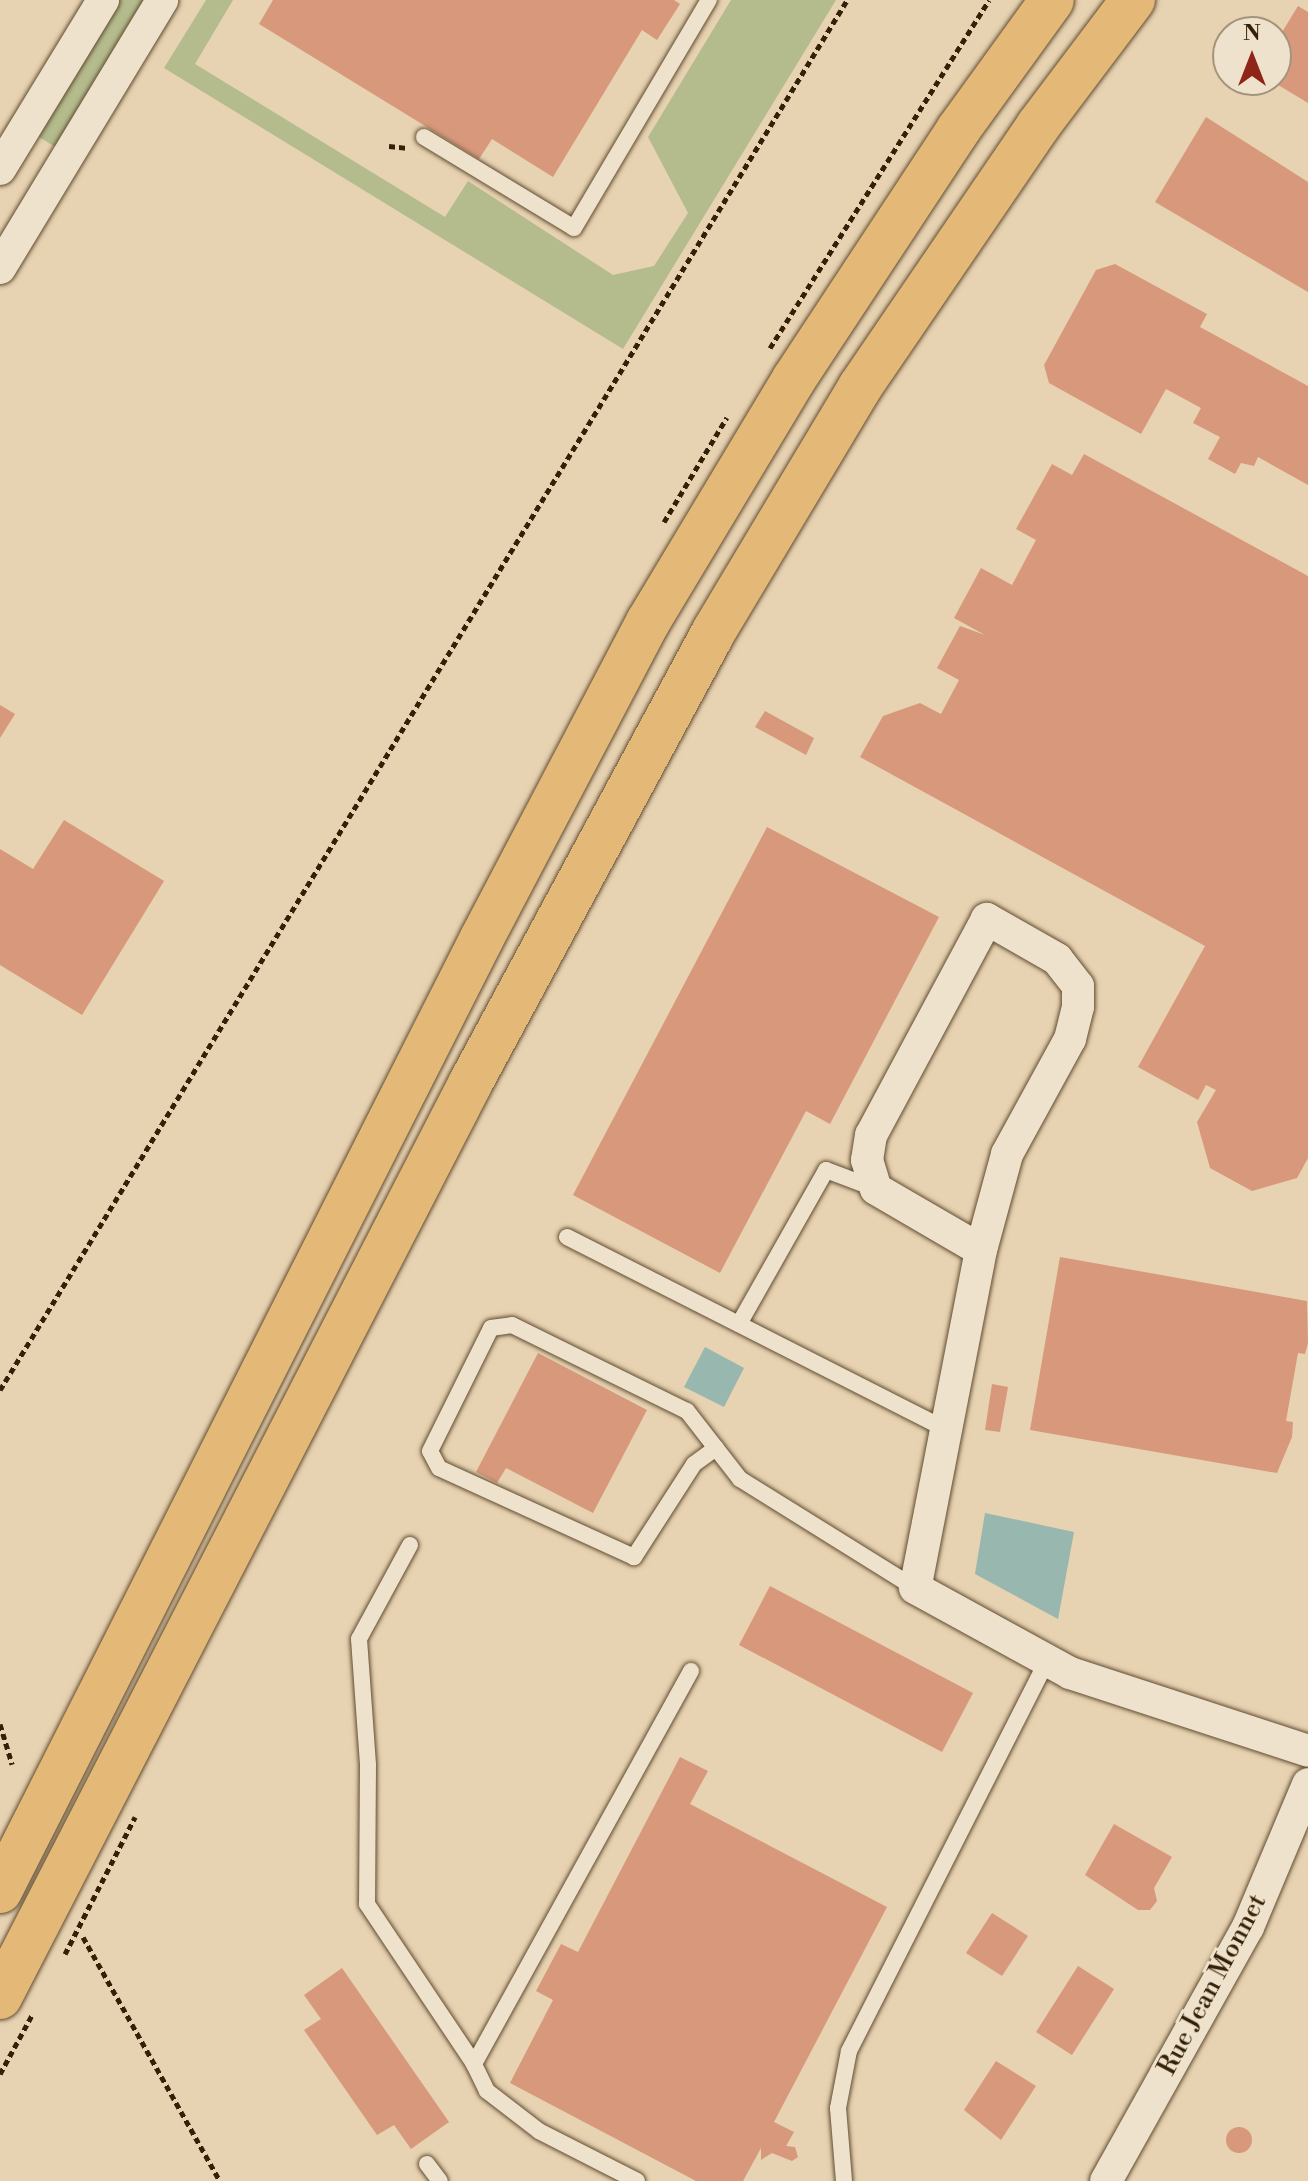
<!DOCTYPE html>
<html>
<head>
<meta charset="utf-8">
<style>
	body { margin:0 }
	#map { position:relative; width:1308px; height:2181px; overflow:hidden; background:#e7d2b1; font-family:"Libre Bodoni",serif }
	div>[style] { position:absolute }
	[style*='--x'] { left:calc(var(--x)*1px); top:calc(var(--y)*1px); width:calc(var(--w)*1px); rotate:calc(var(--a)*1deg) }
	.green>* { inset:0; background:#b4bc8d }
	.water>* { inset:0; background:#97b7af }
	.building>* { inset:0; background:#d7987c }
	.round { border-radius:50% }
	.path>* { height:5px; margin-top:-2.5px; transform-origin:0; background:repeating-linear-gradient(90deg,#332006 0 6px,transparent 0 10px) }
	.roads { filter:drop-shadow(0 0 2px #604c31) drop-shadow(0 0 2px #604c31) }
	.lane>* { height:16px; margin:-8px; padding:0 8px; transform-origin:8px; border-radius:8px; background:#efe2cc }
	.street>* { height:32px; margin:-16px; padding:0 16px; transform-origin:16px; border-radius:16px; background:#efe2cc }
	.primary>* { height:44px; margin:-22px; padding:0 22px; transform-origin:22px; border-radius:22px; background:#e4b978 }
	span { translate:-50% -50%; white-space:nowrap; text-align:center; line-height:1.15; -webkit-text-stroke:6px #efe2cc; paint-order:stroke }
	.street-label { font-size:26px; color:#332006 }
	.north { position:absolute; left:1212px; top:16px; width:80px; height:80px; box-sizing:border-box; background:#efe2cc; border:2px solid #a4947d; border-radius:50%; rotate:0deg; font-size:22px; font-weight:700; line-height:32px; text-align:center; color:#332006 }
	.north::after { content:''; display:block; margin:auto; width:28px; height:36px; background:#8f2418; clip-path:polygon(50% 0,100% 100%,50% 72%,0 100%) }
</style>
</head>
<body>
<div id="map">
	<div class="green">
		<div style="clip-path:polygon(116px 0,147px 0,57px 148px,34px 134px)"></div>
		<div style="clip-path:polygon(206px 0,233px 0,195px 64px,445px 217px,468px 181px,613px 275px,654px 266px,688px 213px,648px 137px,731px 0,836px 0,623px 349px,164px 68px)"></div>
	</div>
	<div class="water">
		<div style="clip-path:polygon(705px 1347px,744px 1368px,724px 1407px,684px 1387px)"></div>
		<div style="clip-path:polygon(985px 1513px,1074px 1532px,1058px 1619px,975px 1574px)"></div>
	</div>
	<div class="building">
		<div style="clip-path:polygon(273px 0,674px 0,680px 4px,657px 40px,642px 30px,553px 177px,492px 139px,479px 159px,259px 24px)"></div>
		<div style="clip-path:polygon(1298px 6px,1308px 12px,1308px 103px,1270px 80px,1276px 80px,1276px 42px)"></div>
		<div style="clip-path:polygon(1206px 117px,1308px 182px,1308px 292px,1155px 202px)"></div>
		<div style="clip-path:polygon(1115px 264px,1207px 314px,1200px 327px,1308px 386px,1308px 485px,1258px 457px,1254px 466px,1241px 463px,1235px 474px,1208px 459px,1220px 437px,1193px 423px,1201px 408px,1166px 389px,1141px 434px,1049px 383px,1044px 365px,1096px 270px)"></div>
		<div style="clip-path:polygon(1084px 454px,1308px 576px,1308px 1158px,1297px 1178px,1252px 1191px,1210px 1168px,1197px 1122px,1216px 1090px,1206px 1085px,1198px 1100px,1138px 1067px,1205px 946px,860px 757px,883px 716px,920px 703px,941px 714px,959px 680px,937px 668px,960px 626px,985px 635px,954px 618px,981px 568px,1012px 585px,1036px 540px,1016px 529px,1052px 464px,1072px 475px)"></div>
		<div style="clip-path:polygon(0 705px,15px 714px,0 738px)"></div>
		<div style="clip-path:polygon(765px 711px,814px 738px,806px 755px,755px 727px)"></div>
		<div style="clip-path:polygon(64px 820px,164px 881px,82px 1015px,0 965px,0 849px,33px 869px)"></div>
		<div style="clip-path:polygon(767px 827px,939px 917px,830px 1124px,806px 1111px,720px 1273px,573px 1195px)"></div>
		<div style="clip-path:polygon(1060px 1257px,1307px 1301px,1308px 1343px,1305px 1354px,1298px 1353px,1286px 1421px,1293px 1422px,1292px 1437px,1277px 1473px,1030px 1430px)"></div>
		<div style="clip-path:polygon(538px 1353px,647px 1410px,593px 1513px,506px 1468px,497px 1483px,476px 1472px)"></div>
		<div style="clip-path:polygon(992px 1384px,1008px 1387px,1000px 1432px,985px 1430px)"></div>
		<div style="clip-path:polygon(770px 1586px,973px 1693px,942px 1752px,739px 1645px)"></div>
		<div style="clip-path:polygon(680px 1757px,708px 1771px,690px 1804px,887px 1907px,774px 2122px,794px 2132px,786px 2146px,795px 2147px,798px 2157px,792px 2161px,772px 2153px,761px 2160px,761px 2148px,743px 2181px,696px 2181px,510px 2083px,553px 2000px,536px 1991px,561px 1944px,578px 1952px)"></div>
		<div style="clip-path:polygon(1114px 1824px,1172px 1857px,1154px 1888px,1157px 1901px,1150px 1910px,1138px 1910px,1085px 1875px)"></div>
		<div style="clip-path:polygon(992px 1913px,1028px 1936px,1002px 1976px,966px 1953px)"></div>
		<div style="clip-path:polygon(1078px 1966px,1114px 1989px,1072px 2055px,1036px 2032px)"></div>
		<div style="clip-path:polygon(342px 1968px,449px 2122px,411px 2149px,394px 2125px,377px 2135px,304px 2030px,321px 2019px,304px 1995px)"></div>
		<div style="clip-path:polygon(996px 2061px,1036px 2086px,1001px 2140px,964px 2110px)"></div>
		<div class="round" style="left:1226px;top:2127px;width:26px;height:26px"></div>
	</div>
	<div class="path">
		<div style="--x:389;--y:146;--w:18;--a:6"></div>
		<div style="--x:770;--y:348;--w:411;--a:-57.8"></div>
		<div style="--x:664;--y:522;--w:122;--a:-59"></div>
		<div style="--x:0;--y:1390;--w:1628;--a:-58.64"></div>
		<div style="--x:0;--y:1724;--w:42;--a:73.3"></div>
		<div style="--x:83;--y:1937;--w:280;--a:60.7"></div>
		<div style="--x:65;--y:1954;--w:154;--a:-62.9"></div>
		<div style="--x:0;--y:2074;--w:67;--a:-61.5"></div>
	</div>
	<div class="roads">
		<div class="lane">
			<div style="--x:424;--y:137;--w:175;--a:31.2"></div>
			<div style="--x:574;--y:228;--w:265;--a:-59.4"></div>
			<div style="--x:567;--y:1237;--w:425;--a:26.9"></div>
			<div style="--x:739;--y:1324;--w:177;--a:-60.5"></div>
			<div style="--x:826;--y:1170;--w:51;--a:20.6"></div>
			<div style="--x:716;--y:1448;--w:27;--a:144"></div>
			<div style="--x:694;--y:1464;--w:111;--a:122.8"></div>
			<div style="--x:634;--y:1557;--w:214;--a:-155.5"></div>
			<div style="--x:439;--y:1468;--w:19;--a:-118"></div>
			<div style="--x:430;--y:1451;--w:137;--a:-63.6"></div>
			<div style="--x:491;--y:1328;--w:21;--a:-8"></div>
			<div style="--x:512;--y:1325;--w:195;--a:26.2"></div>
			<div style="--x:687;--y:1411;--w:86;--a:52.1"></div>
			<div style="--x:740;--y:1479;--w:206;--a:31.9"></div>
			<div style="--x:410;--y:1545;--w:107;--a:118.5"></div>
			<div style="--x:359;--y:1639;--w:126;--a:85.9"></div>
			<div style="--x:368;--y:1765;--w:139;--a:90.4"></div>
			<div style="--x:367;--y:1904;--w:192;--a:56.2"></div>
			<div style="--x:427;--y:2164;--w:21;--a:53"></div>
			<div style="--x:637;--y:2181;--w:110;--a:-153"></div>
			<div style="--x:539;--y:2131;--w:66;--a:-142.4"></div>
			<div style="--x:487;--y:2091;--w:30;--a:-116"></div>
			<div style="--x:474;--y:2064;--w:449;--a:-61.1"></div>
			<div style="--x:844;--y:2181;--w:73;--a:-94.7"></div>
			<div style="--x:838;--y:2108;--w:58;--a:-79.1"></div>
			<div style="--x:849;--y:2051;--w:438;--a:-63.1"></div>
		</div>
		<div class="street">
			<div style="--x:0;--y:169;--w:198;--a:-58.6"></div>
			<div style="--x:0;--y:268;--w:313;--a:-58.8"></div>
			<div style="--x:981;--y:1250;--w:99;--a:-74.8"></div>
			<div style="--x:1007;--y:1154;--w:131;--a:-61.3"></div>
			<div style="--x:1070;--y:1039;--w:33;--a:-76"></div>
			<div style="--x:1078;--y:1007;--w:21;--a:-90"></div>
			<div style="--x:1078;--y:986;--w:34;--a:-128"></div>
			<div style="--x:1057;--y:959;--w:81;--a:-150.3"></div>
			<div style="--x:987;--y:919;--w:245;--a:118.2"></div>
			<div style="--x:871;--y:1135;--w:25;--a:99"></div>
			<div style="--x:867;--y:1160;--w:30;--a:73"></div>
			<div style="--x:876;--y:1189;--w:121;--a:30.2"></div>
			<div style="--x:981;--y:1250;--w:344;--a:101"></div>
			<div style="--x:915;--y:1588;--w:177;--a:28.7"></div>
			<div style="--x:1070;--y:1673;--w:250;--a:18.1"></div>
			<div style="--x:1106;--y:2181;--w:291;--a:-60.8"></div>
			<div style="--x:1248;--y:1927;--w:155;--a:-67.2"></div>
		</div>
		<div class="primary">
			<div style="--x:0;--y:1891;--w:1068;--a:-63.17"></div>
			<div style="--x:482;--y:938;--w:357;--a:-62.3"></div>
			<div style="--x:648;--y:622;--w:283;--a:-59"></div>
			<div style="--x:794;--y:379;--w:298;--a:-56.6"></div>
			<div style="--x:958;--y:130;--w:160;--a:-54.1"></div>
			<div style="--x:0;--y:1997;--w:1029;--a:-62.76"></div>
			<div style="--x:471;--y:1082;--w:512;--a:-61.68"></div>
			<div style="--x:714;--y:631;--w:284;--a:-59.1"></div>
			<div style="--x:860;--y:387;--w:316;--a:-55.7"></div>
			<div style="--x:1038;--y:126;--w:158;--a:-53"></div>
		</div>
	</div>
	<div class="street-label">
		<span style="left:1213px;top:1985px;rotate:-62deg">Rue Jean Monnet</span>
	</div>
	<div class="north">N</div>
</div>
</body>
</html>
